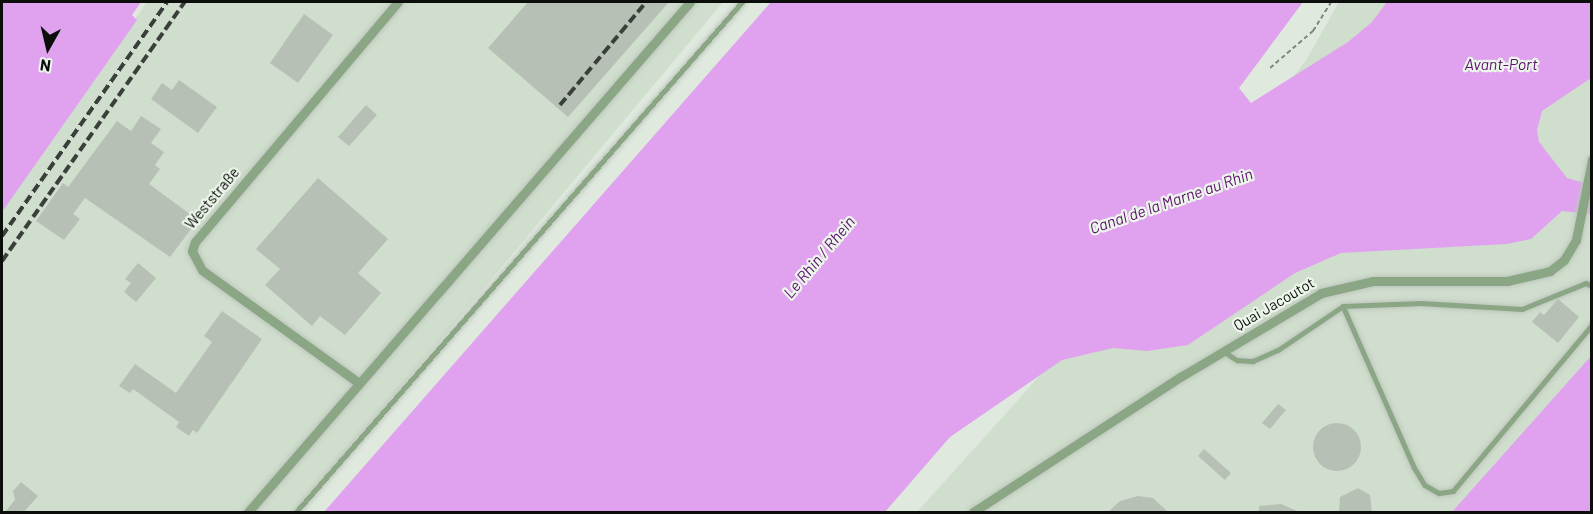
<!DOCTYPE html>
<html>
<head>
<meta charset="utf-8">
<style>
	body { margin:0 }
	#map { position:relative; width:1593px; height:514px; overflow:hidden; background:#dfe9de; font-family:Barlow,sans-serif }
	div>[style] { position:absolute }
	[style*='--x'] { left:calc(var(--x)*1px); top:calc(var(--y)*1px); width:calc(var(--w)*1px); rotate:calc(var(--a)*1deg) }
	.built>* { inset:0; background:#d0decd }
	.water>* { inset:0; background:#e0a2ef }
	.building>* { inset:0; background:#b7c0b5 }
	.round { border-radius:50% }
	.path>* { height:2px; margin-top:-1px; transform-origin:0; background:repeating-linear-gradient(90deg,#7f867f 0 4.5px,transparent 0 7.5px) }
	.roads { filter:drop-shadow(0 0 2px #bdc6bc) drop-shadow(0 0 2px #bdc6bc) }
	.service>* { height:4.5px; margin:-2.25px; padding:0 2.25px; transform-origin:2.25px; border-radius:2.25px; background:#8aa685 }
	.minor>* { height:9px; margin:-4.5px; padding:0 4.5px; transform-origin:4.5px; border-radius:4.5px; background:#8aa685 }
	.rail>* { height:4px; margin-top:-2px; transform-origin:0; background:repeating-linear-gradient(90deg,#3b3f3b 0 9px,transparent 0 13.5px) }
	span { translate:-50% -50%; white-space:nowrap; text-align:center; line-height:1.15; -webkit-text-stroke:4.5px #edf6eb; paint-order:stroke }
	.street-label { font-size:15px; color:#0b0e0b }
	.water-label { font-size:16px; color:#5e126f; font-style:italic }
	.frame { position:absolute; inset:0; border:3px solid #0b0e0b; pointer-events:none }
	.north { position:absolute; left:18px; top:18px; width:60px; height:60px; -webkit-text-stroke:4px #edf6eb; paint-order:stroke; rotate:188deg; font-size:16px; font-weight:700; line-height:24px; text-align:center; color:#0b0e0b }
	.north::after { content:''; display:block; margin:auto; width:21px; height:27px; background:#0b0e0b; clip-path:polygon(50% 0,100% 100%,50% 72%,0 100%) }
</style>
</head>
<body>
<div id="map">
	<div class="built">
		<div style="clip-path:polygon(147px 2px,723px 2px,297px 512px,2px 512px,2px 209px)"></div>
		<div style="clip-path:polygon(1339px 2px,1591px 2px,1591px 512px,917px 512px,1199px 199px,1307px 59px)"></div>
	</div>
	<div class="water">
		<div style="clip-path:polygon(2px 2px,141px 2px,132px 15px,137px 20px,2px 212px)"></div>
		<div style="clip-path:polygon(771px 2px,1303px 2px,1239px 88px,1251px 103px,1348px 42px,1372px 22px,1387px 2px,1591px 2px,1591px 78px,1542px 111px,1537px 130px,1539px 142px,1567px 178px,1591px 185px,1591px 214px,1562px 211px,1531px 239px,1507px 244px,1341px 253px,1295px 273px,1188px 345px,1147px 351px,1113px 348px,1062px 360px,950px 437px,885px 512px,324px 512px)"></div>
		<div style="clip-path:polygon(1591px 356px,1591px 512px,1452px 512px)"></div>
	</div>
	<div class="building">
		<div style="clip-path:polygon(528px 2px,669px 2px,568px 117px,488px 48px)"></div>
		<div style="clip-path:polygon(304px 14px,333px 35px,298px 83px,270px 63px)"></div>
		<div style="clip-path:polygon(179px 80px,217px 107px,198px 133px,151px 99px,162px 83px,172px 90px)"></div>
		<div style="clip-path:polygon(366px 105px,377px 115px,349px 146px,338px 137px)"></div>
		<div style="clip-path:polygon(141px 116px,161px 129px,151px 143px,164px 152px,155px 165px,160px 169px,149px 184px,198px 220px,170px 257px,85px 198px,73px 214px,80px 219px,64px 240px,36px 221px,63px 183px,68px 187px,117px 121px,131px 131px)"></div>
		<div style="clip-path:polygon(318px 178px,388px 239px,358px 273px,381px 293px,345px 335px,320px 316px,312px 326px,265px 285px,280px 269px,256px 249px)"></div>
		<div style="clip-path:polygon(138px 263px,156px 278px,136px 302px,124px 292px,131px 283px,125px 279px)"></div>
		<div style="clip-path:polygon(1558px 299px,1579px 317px,1558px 343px,1532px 322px,1540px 312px,1544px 315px)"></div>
		<div style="clip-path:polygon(222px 311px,262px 339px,197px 433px,193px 430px,189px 436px,176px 427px,179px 422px,133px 389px,130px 393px,119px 386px,135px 364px,176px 393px,212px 342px,204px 336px)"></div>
		<div style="clip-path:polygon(1278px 404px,1286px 410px,1270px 429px,1262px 423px)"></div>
		<div class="round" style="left:1313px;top:423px;width:48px;height:48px"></div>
		<div style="clip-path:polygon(1204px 449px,1231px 473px,1225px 480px,1198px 456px)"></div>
		<div style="clip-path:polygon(21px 482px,38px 496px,23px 513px,4px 513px,15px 500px,13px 491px)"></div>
		<div style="clip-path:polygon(1358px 488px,1370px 495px,1372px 513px,1339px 513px,1340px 497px)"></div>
		<div style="clip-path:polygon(1138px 496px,1153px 498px,1169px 513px,1107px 513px,1120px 501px)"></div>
		<div style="clip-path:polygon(1281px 504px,1302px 513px,1259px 513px,1259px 506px)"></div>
	</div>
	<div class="path">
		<div style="--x:1270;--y:68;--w:57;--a:-40.7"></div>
		<div style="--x:1313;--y:31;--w:34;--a:-58"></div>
	</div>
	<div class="roads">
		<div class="service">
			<div style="--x:1343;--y:306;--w:176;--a:66.2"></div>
			<div style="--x:1414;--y:467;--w:21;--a:59"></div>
			<div style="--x:1425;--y:485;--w:16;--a:30"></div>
			<div style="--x:1439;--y:493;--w:14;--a:-8"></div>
			<div style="--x:1453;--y:491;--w:217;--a:-50.1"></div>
			<div style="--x:1223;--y:351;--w:17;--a:33"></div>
			<div style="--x:1237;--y:360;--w:16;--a:4"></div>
			<div style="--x:1253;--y:361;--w:27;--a:-24"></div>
			<div style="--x:1278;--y:350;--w:78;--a:-34.1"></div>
			<div style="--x:1343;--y:306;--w:78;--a:-2.2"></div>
			<div style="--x:1421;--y:303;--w:101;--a:3.4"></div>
			<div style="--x:1522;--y:309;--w:69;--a:-22.1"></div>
			<div style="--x:1586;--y:283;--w:7;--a:27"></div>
			<div style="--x:296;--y:512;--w:678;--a:-48.83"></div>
		</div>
		<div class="minor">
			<div style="--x:359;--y:383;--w:193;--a:-144.3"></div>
			<div style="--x:202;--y:270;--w:21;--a:-118"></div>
			<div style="--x:192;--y:251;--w:9;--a:-72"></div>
			<div style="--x:195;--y:242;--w:314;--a:-49.8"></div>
			<div style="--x:248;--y:512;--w:675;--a:-49.09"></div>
			<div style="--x:973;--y:512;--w:249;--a:-33.1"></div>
			<div style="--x:1182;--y:376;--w:162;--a:-30.8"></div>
			<div style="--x:1321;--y:293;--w:53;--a:-13"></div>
			<div style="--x:1373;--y:281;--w:134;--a:0"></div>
			<div style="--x:1507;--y:281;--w:44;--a:-13.1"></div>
			<div style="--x:1550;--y:271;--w:18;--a:-38"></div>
			<div style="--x:1564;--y:260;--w:23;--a:-59"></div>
			<div style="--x:1576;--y:240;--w:82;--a:-78.7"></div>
		</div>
	</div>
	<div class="rail">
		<div style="--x:560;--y:105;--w:134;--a:-50.1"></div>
		<div style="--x:2;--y:236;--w:286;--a:-54.8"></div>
		<div style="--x:2;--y:261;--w:317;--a:-54.8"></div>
	</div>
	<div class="street-label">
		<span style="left:212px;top:198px;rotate:-50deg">Weststraße</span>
		<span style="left:1274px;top:304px;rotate:-30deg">Quai Jacoutot</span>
	</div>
	<div class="water-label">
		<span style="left:1501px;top:64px">Avant-Port</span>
		<span style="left:1171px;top:201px;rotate:-19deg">Canal de la Marne au Rhin</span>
		<span style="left:819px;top:257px;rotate:-50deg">Le Rhin / Rhein</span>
	</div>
	<div class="frame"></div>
	<div class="north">N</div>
</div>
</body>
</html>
